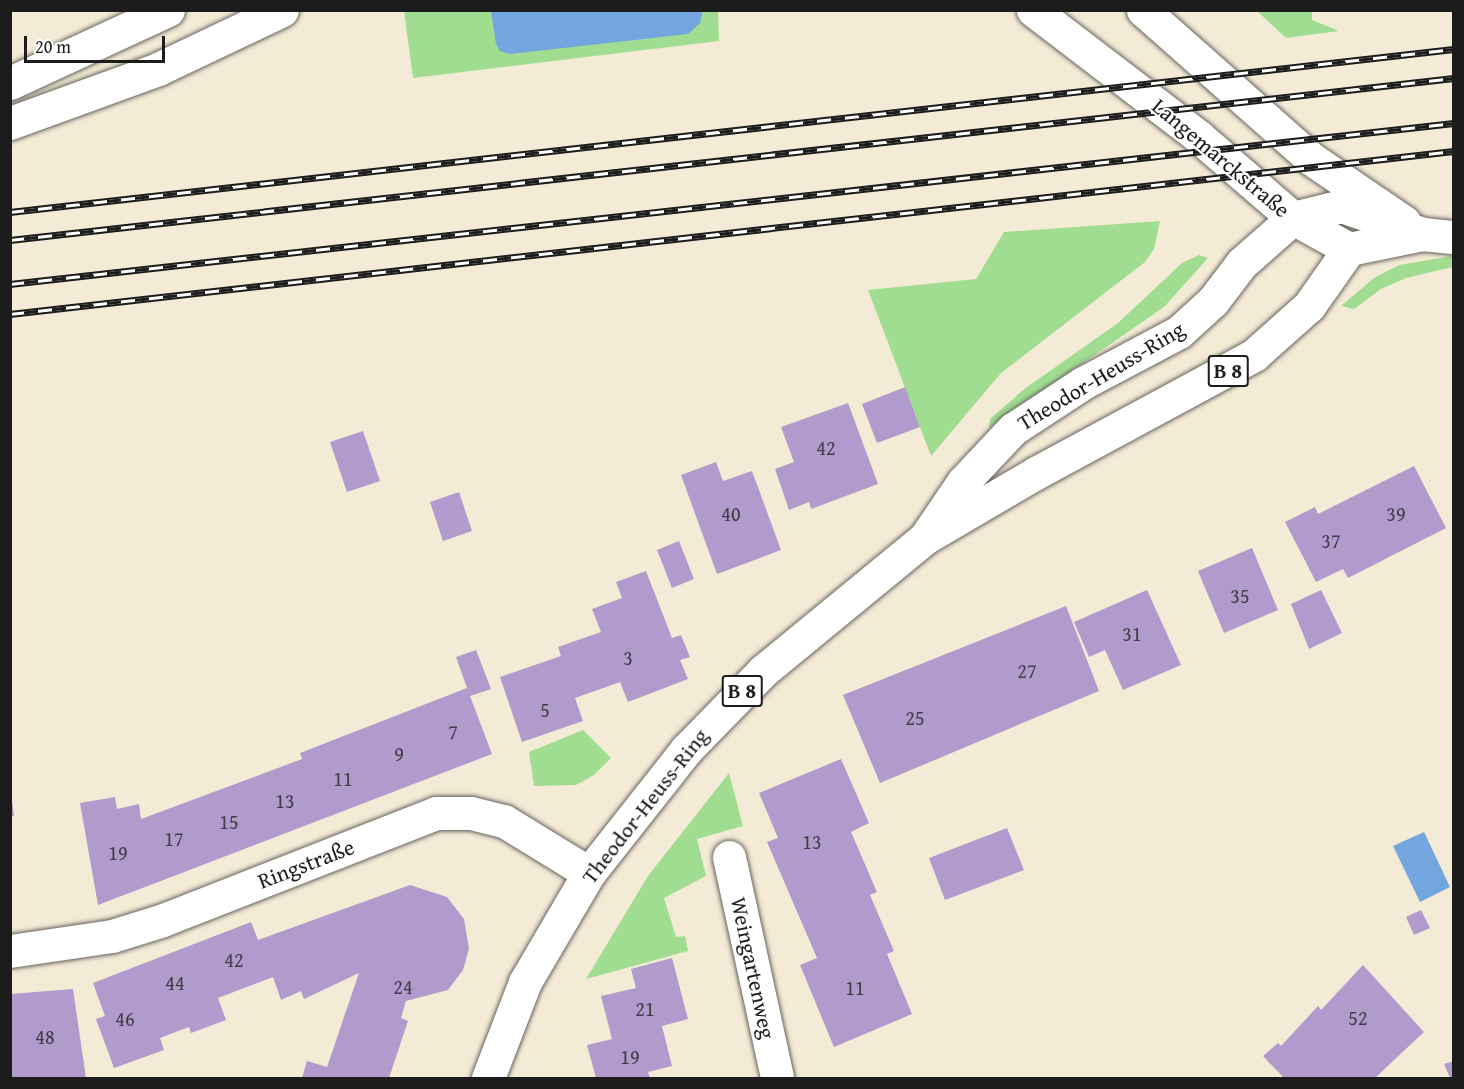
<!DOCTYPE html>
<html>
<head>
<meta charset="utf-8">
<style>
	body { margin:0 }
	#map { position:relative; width:1464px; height:1089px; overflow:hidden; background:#f4ebd6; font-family:"Gentium Book Plus",serif }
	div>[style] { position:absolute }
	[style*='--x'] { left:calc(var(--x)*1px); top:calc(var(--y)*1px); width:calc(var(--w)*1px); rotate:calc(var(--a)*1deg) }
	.green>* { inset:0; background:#a0dd91 }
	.water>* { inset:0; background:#74a5df }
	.building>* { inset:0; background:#b19acc }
	.roads { filter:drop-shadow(0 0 2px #68645d) drop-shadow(0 0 2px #68645d) }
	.street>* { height:33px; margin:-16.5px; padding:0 16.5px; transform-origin:16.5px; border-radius:16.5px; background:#fff }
	.secondary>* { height:33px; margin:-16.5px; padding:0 16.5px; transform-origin:16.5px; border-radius:16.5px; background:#fff }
	.primary>* { height:33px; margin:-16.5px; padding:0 16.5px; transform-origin:16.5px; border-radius:16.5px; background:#fff }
	.rail>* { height:7px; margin-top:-3.5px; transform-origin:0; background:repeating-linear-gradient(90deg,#fff 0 14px,#1c1c1c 0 28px); box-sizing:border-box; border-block:2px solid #1c1c1c }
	span { translate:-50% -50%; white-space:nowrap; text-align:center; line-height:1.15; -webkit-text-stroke:4.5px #fff; paint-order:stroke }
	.number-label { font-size:20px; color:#413c48 }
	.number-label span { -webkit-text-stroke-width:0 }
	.shield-label span { padding:2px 4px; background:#fff; border:2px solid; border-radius:4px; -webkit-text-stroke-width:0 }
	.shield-label { font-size:21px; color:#1c1c1c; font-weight:700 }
	.street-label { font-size:22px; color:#1c1c1c }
	.frame { position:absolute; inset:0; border:12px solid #1c1c1c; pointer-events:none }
	.scale { position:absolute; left:24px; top:36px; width:141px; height:27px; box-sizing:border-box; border:3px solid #1c1c1c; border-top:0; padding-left:8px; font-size:18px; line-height:21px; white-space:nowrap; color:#1c1c1c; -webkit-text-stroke:4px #fff; paint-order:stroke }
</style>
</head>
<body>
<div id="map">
	<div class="green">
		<div style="clip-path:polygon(404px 11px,718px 11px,719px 41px,413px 78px)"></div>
		<div style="clip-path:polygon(1257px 11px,1312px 11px,1312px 20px,1339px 31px,1286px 38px)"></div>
		<div style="clip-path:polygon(1160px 221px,1154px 249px,1145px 262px,1001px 373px,931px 456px,868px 290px,976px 279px,1004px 232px)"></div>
		<div style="clip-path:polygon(1199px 255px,1208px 258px,1164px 307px,989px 428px,990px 419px,1023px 390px,1118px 323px,1182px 263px)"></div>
		<div style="clip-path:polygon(1453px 256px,1453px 267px,1406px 278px,1381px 289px,1354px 309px,1341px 306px,1374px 278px,1399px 265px)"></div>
		<div style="clip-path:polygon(583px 730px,611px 758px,594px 775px,576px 785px,534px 786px,529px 752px)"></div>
		<div style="clip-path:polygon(729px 773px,743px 826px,697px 839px,706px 876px,664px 898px,676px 937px,685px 936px,688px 951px,586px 979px,648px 876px)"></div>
	</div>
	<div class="water">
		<div style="clip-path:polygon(703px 10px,700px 23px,688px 34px,510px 54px,500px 51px,496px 44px,491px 11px)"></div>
		<div style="clip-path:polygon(1424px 832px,1450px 887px,1420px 902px,1393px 846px)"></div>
	</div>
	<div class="building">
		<div style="clip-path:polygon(905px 387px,920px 427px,877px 443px,862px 404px)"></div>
		<div style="clip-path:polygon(848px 403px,878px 484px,811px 509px,809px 502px,789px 510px,775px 469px,794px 462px,781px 427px)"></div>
		<div style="clip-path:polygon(363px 431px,380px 481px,347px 492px,330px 442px)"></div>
		<div style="clip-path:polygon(716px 462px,723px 481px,752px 471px,781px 550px,717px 574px,681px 475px)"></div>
		<div style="clip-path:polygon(1414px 466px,1446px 528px,1348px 578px,1343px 569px,1316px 582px,1285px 522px,1315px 507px,1318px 514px)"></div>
		<div style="clip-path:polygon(459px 492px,472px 531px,443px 541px,430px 502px)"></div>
		<div style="clip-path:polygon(679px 541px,694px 579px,672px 588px,657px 550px)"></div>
		<div style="clip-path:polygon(1252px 548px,1278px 610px,1224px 633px,1198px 571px)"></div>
		<div style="clip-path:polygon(646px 571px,672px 638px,681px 635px,690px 657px,680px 660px,688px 679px,628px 702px,620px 682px,575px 698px,583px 721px,522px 742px,500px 677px,561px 656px,558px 647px,601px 632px,592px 609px,622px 598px,616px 582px)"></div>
		<div style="clip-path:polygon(1147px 590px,1181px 665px,1123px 690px,1105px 650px,1089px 657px,1074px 622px)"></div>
		<div style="clip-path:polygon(1321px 590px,1342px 633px,1309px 649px,1291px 604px)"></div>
		<div style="clip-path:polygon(1066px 606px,1099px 691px,880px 783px,843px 695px)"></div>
		<div style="clip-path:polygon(476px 650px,491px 689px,470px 696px,492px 754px,98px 905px,80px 803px,115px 797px,117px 809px,139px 804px,141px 819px,302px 759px,300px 753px,467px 688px,456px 657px)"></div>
		<div style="clip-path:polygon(841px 759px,869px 823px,851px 832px,877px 892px,870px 895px,894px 951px,887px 954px,912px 1014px,834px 1047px,800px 965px,817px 958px,767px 842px,778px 838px,759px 793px)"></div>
		<div style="clip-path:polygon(12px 801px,14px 816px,10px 817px,10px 802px)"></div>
		<div style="clip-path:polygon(1007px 828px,1024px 870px,945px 900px,929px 858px)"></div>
		<div style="clip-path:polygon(410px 885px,447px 897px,464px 919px,469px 949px,463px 970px,448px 990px,406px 1001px,401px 1018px,408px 1021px,389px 1078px,302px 1078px,307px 1061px,327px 1067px,359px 973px,304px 999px,301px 991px,281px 1000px,273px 977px,218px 998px,226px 1020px,191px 1033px,189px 1027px,160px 1038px,164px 1050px,114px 1068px,96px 1019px,105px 1016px,93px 983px,251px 922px,258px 940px)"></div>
		<div style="clip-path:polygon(1421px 910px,1430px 928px,1414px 935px,1406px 917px)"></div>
		<div style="clip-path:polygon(672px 958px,688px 1019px,662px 1026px,672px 1066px,648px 1072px,650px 1078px,596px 1078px,587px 1045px,612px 1039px,601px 996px,636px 988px,631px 969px)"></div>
		<div style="clip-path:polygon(1363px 965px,1424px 1032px,1375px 1078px,1284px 1078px,1263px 1056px,1278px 1043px,1281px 1046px,1318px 1006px,1321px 1010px)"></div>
		<div style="clip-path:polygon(73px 989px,86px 1078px,10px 1078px,10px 994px)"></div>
		<div style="clip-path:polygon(1454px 1061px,1454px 1078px,1450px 1078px,1444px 1064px)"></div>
	</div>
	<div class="roads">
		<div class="street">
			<div style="--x:729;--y:857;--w:226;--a:77.7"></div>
			<div style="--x:10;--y:951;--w:103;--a:-8.4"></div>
			<div style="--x:112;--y:936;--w:53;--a:-17.4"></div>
			<div style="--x:163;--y:920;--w:293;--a:-21.4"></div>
			<div style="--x:436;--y:813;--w:35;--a:0"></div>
			<div style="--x:471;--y:813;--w:34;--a:14"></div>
			<div style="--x:504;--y:821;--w:100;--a:31.5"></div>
		</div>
		<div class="secondary">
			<div style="--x:1033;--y:10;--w:209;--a:37.4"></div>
			<div style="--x:1199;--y:137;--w:124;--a:40.8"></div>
			<div style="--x:1293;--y:218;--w:64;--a:29"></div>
			<div style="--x:1143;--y:10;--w:223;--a:41.5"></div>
			<div style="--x:1310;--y:158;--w:114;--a:34.2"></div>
			<div style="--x:10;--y:83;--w:174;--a:-24.8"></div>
			<div style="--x:10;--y:123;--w:158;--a:-20"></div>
			<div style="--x:158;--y:69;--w:137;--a:-25.4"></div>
		</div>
		<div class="primary">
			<div style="--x:927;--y:535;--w:64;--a:-55.8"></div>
			<div style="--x:963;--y:482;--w:73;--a:-46.7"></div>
			<div style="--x:1013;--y:429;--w:84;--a:-33.3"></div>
			<div style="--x:1083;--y:383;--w:109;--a:-28"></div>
			<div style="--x:1179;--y:332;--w:46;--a:-42.4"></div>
			<div style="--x:1213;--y:301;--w:48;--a:-52.7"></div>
			<div style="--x:1242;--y:263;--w:68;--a:-41.4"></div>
			<div style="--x:1293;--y:218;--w:49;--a:-14"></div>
			<div style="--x:1341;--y:206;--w:87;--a:18.9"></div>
			<div style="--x:1423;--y:234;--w:31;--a:6"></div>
			<div style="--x:488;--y:1078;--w:103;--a:-68.9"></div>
			<div style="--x:525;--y:982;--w:126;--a:-59.6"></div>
			<div style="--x:589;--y:873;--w:157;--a:-51.7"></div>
			<div style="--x:686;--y:750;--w:110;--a:-45.7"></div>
			<div style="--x:763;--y:671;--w:210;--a:-39.4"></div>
			<div style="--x:925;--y:538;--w:129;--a:-30.4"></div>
			<div style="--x:1036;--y:473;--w:248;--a:-28.4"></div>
			<div style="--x:1254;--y:355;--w:74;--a:-41.7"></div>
			<div style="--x:1309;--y:306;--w:70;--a:-54.9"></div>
			<div style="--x:1349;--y:249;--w:76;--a:-11.5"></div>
		</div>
	</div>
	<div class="rail">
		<div style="--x:10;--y:212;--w:1453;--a:-6.44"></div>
		<div style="--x:10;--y:240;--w:1453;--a:-6.4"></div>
		<div style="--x:10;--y:284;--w:1453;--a:-6.36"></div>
		<div style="--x:10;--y:314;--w:1453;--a:-6.44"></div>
	</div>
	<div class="number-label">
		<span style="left:826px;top:447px">42</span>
		<span style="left:731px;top:513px">40</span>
		<span style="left:1396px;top:513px">39</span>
		<span style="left:1331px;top:540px">37</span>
		<span style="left:1240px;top:595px">35</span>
		<span style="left:1132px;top:633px">31</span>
		<span style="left:628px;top:657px">3</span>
		<span style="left:1027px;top:670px">27</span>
		<span style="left:545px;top:709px">5</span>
		<span style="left:915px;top:717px">25</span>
		<span style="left:453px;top:731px">7</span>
		<span style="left:399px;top:753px">9</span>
		<span style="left:343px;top:778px">11</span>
		<span style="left:285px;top:800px">13</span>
		<span style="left:229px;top:821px">15</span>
		<span style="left:174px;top:838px">17</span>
		<span style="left:812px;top:841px">13</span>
		<span style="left:118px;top:852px">19</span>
		<span style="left:234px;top:959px">42</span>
		<span style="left:175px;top:982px">44</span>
		<span style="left:403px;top:986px">24</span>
		<span style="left:855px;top:987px">11</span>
		<span style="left:645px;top:1008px">21</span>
		<span style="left:1358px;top:1017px">52</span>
		<span style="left:125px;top:1018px">46</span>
		<span style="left:45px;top:1036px">48</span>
		<span style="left:630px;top:1056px">19</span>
	</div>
	<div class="shield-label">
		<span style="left:1228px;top:371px">B 8</span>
		<span style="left:742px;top:691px">B 8</span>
	</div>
	<div class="street-label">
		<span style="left:1221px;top:158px;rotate:40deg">Langemarckstraße</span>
		<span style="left:1101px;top:376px;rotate:-31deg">Theodor-Heuss-Ring</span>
		<span style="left:645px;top:806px;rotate:-52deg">Theodor-Heuss-Ring</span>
		<span style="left:306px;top:864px;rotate:-21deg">Ringstraße</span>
		<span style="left:753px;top:968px;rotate:78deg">Weingartenweg</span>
	</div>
	<div class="frame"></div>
	<div class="scale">20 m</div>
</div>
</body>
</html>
